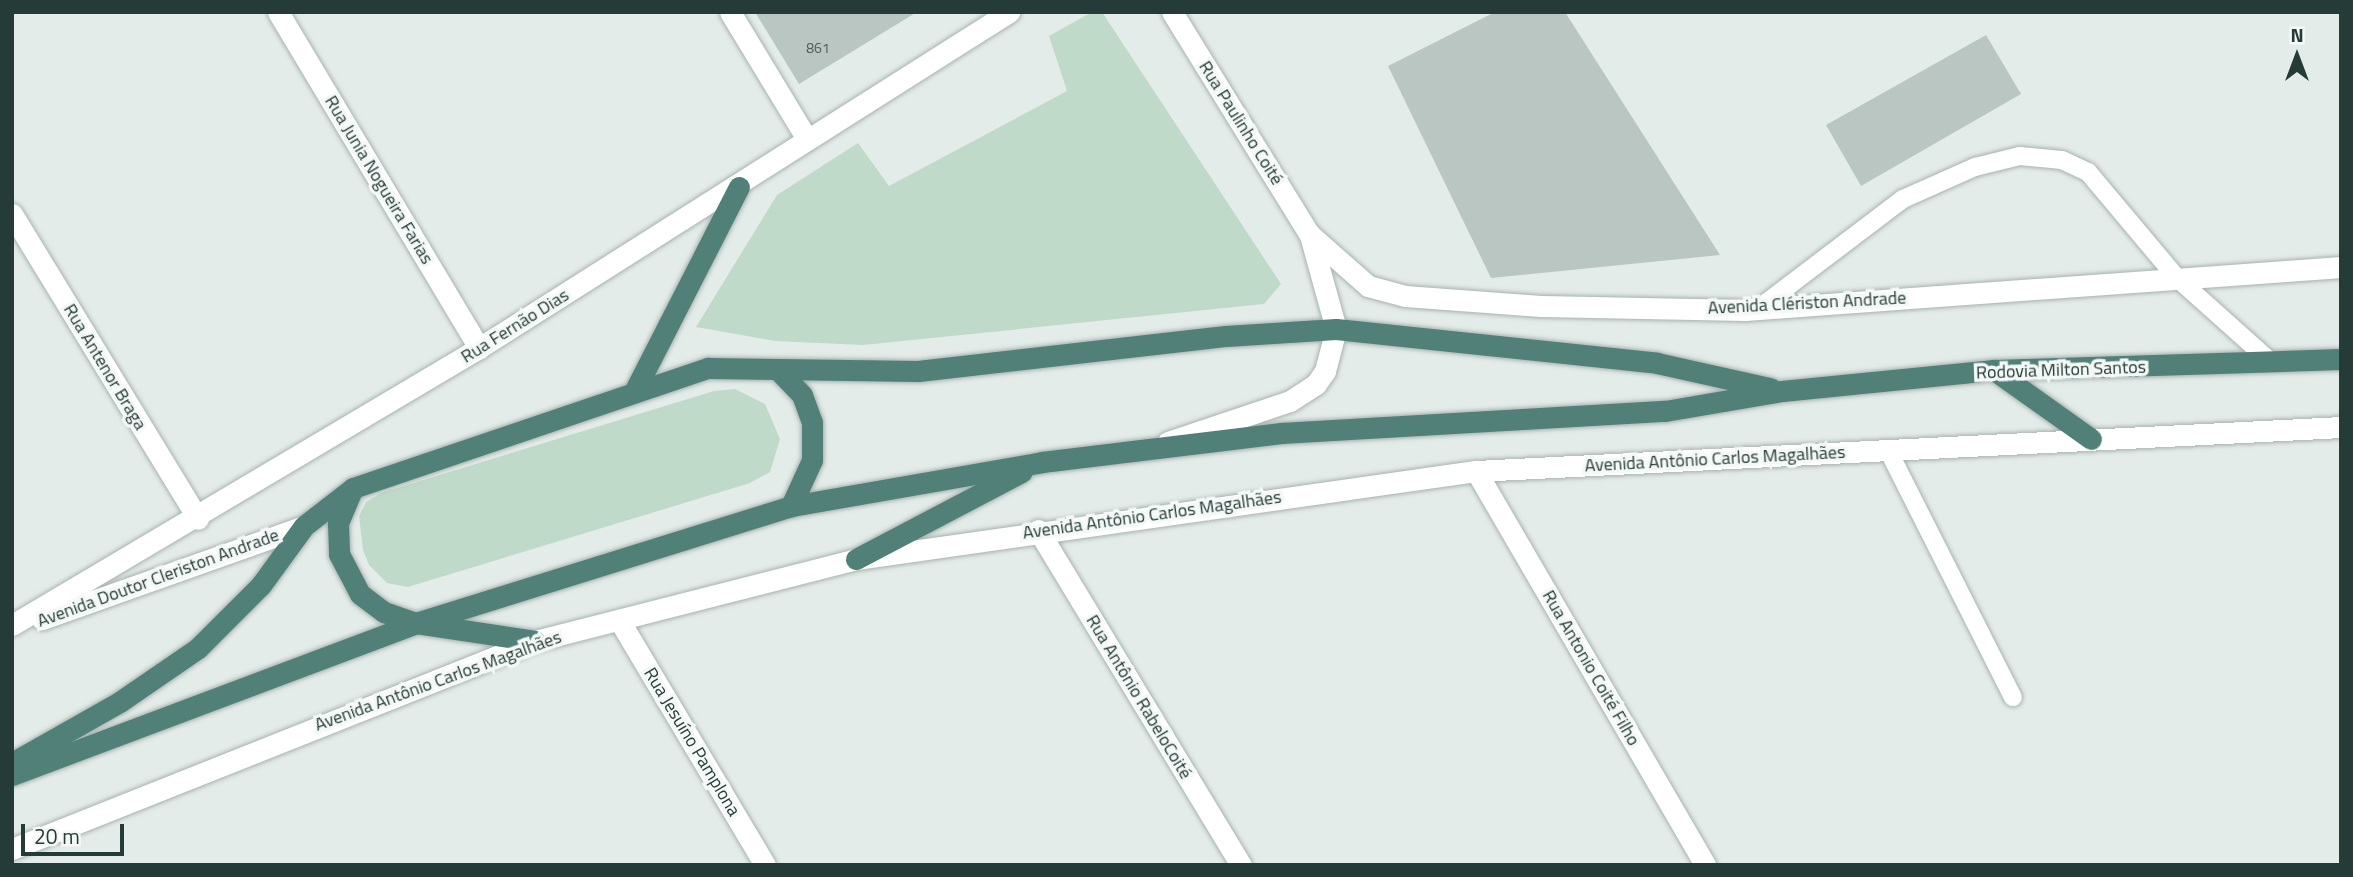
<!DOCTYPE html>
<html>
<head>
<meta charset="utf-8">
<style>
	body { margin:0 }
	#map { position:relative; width:2353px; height:877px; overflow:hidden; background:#e4ece9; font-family:"Titillium Web",sans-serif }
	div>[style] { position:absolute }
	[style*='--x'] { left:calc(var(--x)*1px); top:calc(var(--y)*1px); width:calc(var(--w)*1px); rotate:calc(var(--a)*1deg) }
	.green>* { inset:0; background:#bfdac8 }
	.building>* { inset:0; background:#b9c6c2 }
	.roads { filter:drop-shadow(0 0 2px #a7b3b0) drop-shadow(0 0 2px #a7b3b0) }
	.service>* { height:18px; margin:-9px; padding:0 9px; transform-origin:9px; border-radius:9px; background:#fff }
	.minor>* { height:21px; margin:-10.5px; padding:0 10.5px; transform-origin:10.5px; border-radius:10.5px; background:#fff }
	.secondary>* { height:21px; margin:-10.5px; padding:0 10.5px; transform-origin:10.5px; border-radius:10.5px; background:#fff }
	.trunk>* { height:21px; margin:-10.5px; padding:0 10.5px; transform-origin:10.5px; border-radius:10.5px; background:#508078 }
	span { translate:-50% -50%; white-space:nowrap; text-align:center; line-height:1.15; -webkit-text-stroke:7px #f4f9f7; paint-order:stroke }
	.number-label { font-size:14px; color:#4a5e5a }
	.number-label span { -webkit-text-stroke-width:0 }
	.street-label { font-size:18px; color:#253b37 }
	.frame { position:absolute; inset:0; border:14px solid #253b37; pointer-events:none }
	.north { position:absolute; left:2262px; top:21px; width:70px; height:70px; -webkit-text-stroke:5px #f4f9f7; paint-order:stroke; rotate:0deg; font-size:19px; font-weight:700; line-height:28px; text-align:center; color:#253b37 }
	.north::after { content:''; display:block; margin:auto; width:24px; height:32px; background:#253b37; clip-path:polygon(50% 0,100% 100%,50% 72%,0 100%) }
	.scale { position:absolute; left:21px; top:824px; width:103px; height:32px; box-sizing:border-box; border:4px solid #253b37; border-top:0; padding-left:9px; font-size:21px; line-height:24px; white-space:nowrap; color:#253b37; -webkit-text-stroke:5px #f4f9f7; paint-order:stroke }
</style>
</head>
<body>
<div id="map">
	<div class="green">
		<div style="clip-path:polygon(1092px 12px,1102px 12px,1281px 284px,1264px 304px,863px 345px,775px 341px,696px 327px,777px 195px,858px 143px,889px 186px,1067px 91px,1049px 36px)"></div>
		<div style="clip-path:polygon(735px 389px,765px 404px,780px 439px,770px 472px,750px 483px,408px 587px,387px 583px,369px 565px,363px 550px,359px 516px,366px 502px,381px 493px,714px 391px)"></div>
	</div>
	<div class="building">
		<div style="clip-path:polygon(755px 12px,917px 12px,799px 84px)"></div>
		<div style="clip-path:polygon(1495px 12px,1565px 12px,1720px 255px,1491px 278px,1388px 66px)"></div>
		<div style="clip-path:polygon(1986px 35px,2021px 94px,1861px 186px,1826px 125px)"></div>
	</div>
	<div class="roads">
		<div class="service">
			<div style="--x:1758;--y:309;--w:182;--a:-37.2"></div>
			<div style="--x:1903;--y:199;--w:79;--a:-24"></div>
			<div style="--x:1975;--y:167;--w:46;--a:-13.7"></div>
			<div style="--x:2020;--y:156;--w:42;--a:5.4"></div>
			<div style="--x:2062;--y:160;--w:29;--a:25"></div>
			<div style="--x:2088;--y:172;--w:138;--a:50"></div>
			<div style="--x:2177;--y:278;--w:127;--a:41.8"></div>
			<div style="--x:1888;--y:450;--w:277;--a:63.2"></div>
		</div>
		<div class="minor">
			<div style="--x:278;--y:12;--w:392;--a:59.1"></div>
			<div style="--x:730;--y:12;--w:149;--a:58.8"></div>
			<div style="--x:12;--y:214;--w:357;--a:58.6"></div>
			<div style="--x:1476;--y:471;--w:456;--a:59.8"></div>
			<div style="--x:1038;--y:530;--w:392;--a:58.8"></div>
			<div style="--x:619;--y:620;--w:285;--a:59.2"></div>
		</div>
		<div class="secondary">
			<div style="--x:1172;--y:12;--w:261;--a:58.3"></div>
			<div style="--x:1309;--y:234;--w:79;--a:41.4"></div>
			<div style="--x:1368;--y:286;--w:38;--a:15"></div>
			<div style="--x:1405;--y:296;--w:136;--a:4.2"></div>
			<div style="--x:1541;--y:306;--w:204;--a:1.1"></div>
			<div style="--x:1745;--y:310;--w:598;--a:-4.13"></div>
			<div style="--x:1168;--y:442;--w:129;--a:-18.6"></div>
			<div style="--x:1290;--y:401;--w:31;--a:-33"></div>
			<div style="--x:1316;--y:384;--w:16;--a:-55"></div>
			<div style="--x:1325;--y:371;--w:43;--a:-75.3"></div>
			<div style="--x:1336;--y:329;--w:98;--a:-105.5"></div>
			<div style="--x:42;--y:619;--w:278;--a:-19.5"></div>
			<div style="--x:12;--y:625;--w:543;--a:-30.67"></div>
			<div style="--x:479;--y:348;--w:628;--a:-32.37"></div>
			<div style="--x:12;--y:849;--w:563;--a:-21.69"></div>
			<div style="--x:535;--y:641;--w:331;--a:-14.3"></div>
			<div style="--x:856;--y:559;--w:626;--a:-8.08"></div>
			<div style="--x:1476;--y:471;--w:866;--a:-2.91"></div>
		</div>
		<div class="trunk">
			<div style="--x:1994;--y:370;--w:119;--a:35.4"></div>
			<div style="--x:779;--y:371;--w:33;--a:46"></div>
			<div style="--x:802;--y:395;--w:29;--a:70"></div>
			<div style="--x:812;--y:422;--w:38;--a:90"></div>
			<div style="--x:812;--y:460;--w:51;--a:114.5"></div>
			<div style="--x:635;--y:390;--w:228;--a:-62.9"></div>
			<div style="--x:352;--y:490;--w:36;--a:113"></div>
			<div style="--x:338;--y:523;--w:31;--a:88"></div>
			<div style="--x:339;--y:554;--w:45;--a:62.3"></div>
			<div style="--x:360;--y:594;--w:30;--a:37"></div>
			<div style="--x:384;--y:612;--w:34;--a:19"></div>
			<div style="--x:416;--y:623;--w:120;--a:8.6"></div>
			<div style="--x:856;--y:559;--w:187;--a:-27.7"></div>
			<div style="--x:12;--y:763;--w:125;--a:-29.6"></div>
			<div style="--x:121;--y:701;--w:93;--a:-34.5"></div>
			<div style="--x:198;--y:648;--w:89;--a:-45"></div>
			<div style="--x:261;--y:585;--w:73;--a:-53.9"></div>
			<div style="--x:304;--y:526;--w:62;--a:-37.8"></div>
			<div style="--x:353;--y:488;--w:375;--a:-18.7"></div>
			<div style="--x:708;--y:368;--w:210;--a:0.8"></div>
			<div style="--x:918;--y:371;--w:310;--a:-6.5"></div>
			<div style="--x:1226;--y:336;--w:110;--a:-3.6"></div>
			<div style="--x:1336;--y:329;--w:323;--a:6"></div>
			<div style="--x:1657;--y:363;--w:116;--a:12.5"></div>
			<div style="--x:12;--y:775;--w:432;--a:-20.6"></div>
			<div style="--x:416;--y:623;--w:393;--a:-17.3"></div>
			<div style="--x:791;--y:506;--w:255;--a:-9.9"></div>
			<div style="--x:1042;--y:462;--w:241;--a:-6.9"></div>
			<div style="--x:1281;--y:433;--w:385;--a:-3.3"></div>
			<div style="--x:1665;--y:411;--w:119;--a:-9.7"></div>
			<div style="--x:1782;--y:391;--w:213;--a:-5.7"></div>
			<div style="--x:1994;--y:370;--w:347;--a:-1.8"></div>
		</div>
	</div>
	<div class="number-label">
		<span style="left:818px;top:48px">861</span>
	</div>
	<div class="street-label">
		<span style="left:1241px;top:123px;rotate:58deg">Rua Paulinho Coité</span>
		<span style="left:379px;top:180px;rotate:59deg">Rua Junia Nogueira Farias</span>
		<span style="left:1807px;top:303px;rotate:-3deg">Avenida Clériston Andrade</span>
		<span style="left:515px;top:326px;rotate:-32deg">Rua Fernão Dias</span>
		<span style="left:105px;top:367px;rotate:59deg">Rua Antenor Braga</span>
		<span style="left:2061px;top:370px;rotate:-2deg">Rodovia Milton Santos</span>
		<span style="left:1715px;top:459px;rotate:-3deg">Avenida Antônio Carlos Magalhães</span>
		<span style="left:1152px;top:515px;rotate:-8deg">Avenida Antônio Carlos Magalhães</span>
		<span style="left:158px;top:578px;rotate:-20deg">Avenida Doutor Cleriston Andrade</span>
		<span style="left:1591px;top:668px;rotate:60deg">Rua Antonio Coité Filho</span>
		<span style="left:438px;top:681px;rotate:-20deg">Avenida Antônio Carlos Magalhães</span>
		<span style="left:1139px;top:697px;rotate:59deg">Rua Antônio RabeloCoité</span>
		<span style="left:692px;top:742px;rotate:59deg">Rua Jesuíno Pamplona</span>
	</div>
	<div class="frame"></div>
	<div class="north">N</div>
	<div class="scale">20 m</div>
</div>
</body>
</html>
